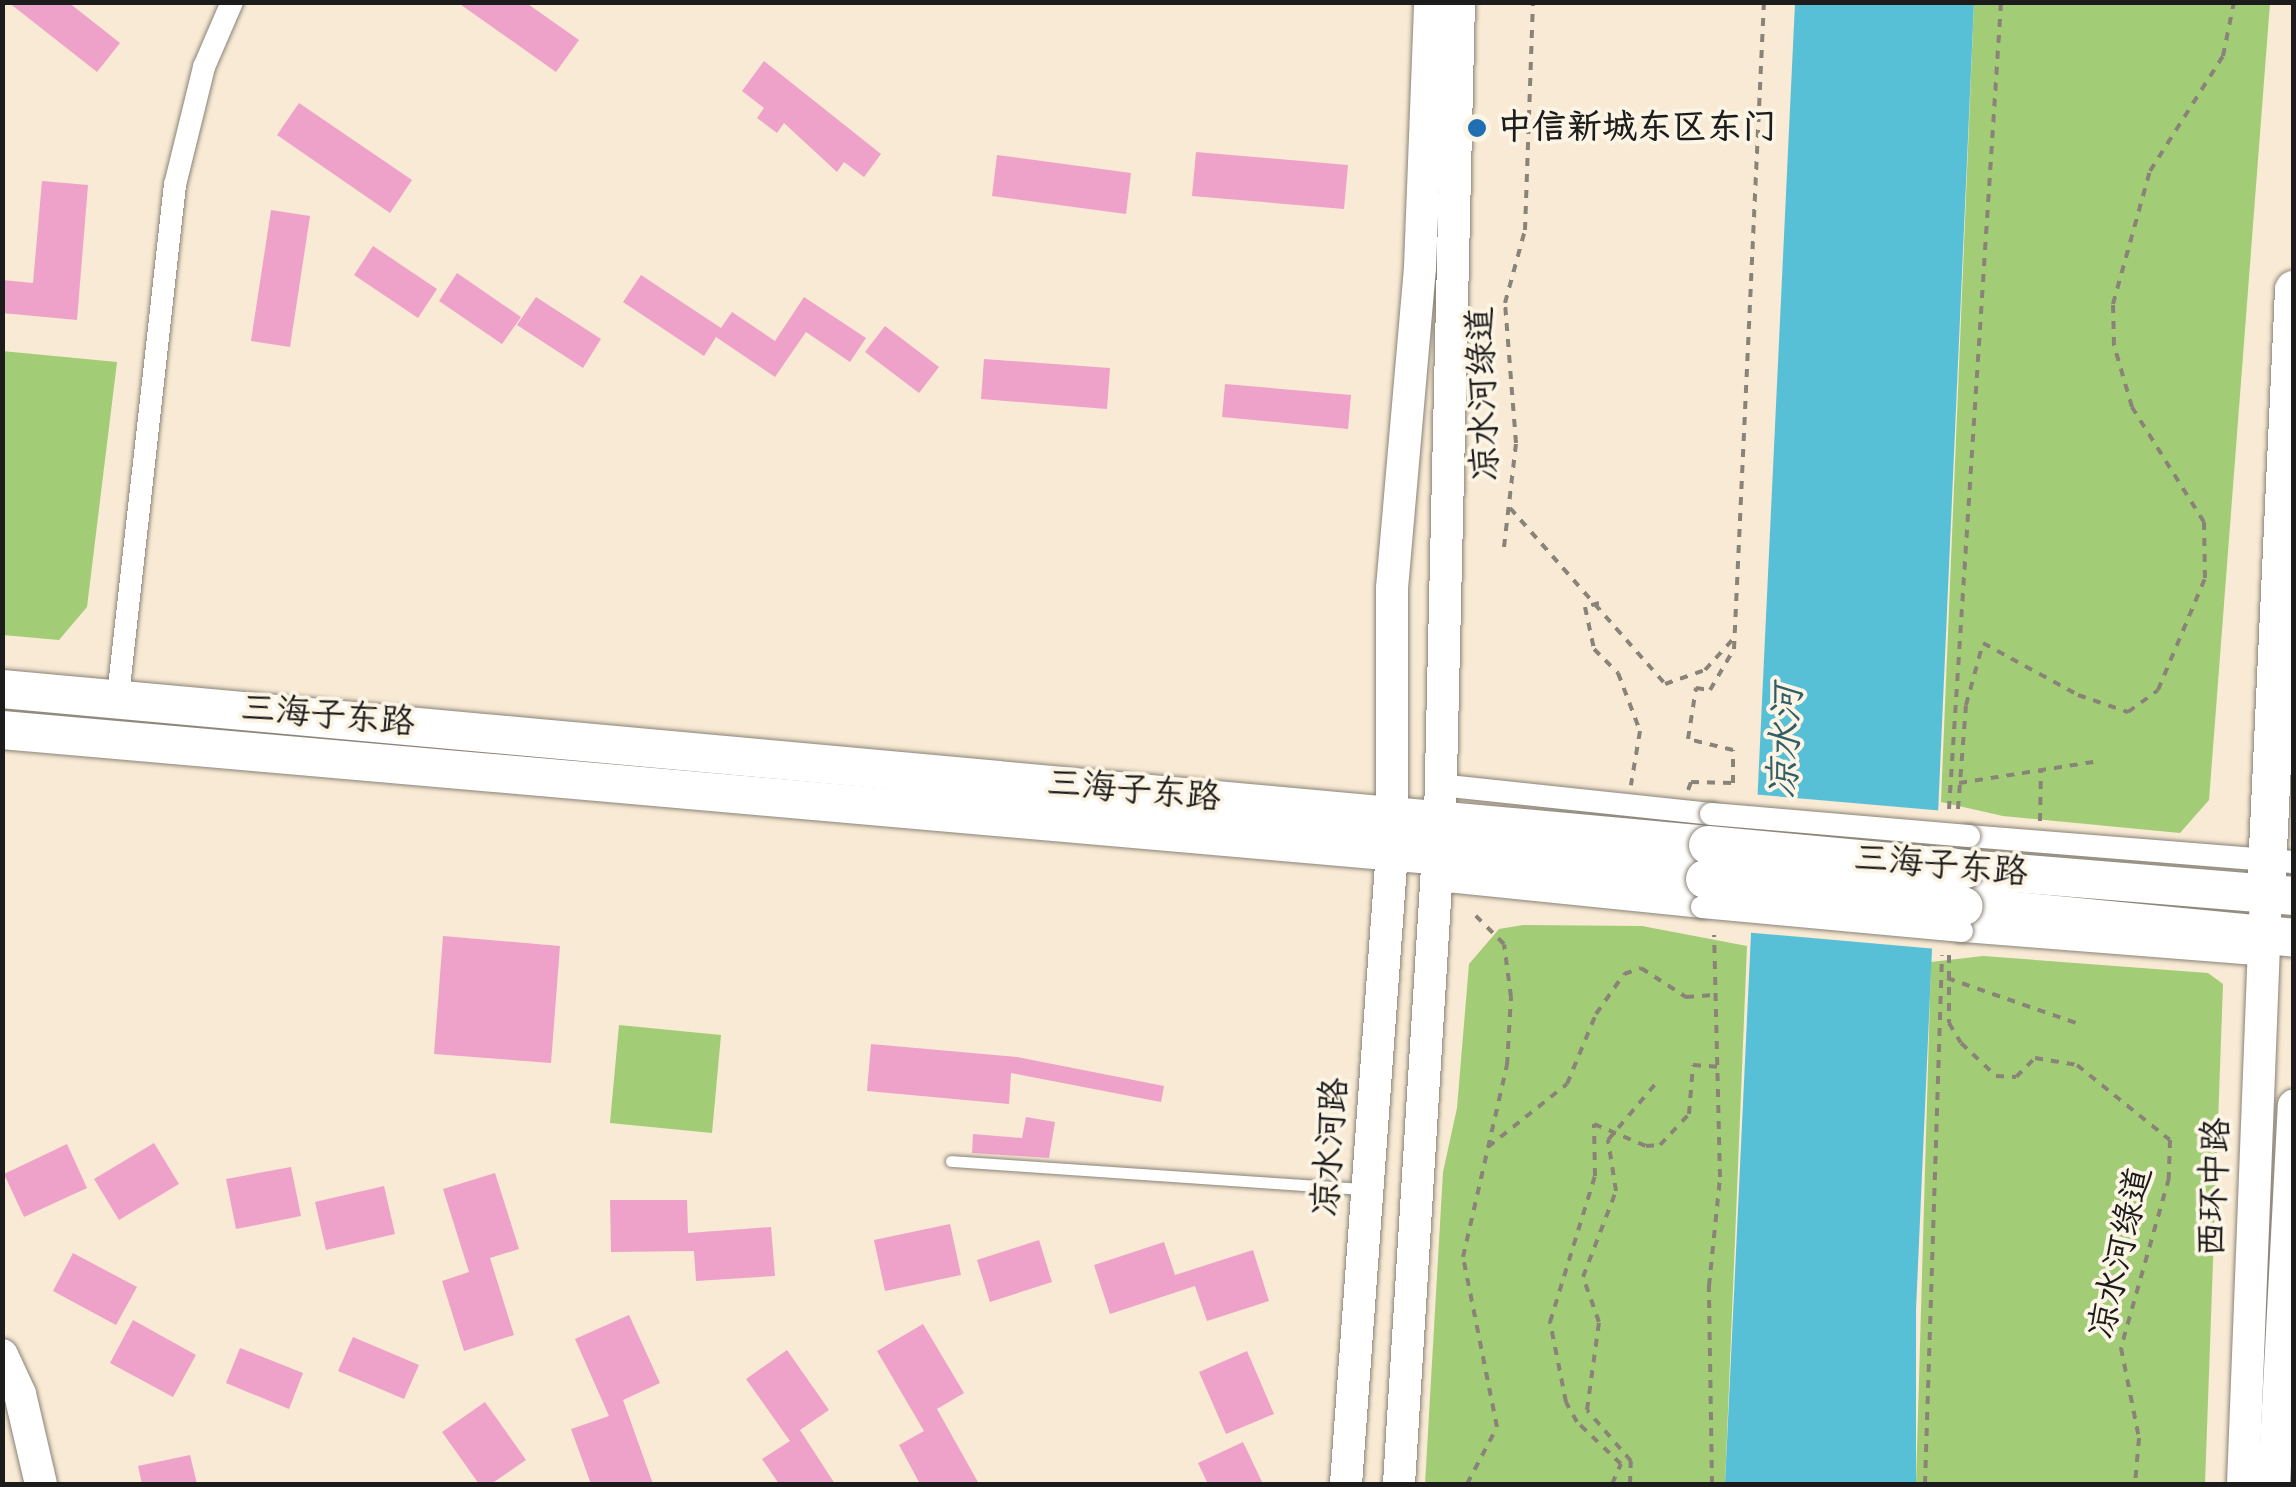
<!DOCTYPE html>
<html>
<head>
<meta charset="utf-8">
<style>
	body { margin:0 }
	#map { position:relative; width:2296px; height:1487px; overflow:hidden; background:#f8ead4; font-family:"Architects Daughter","LXGW WenKai TC",sans-serif }
	div>[style] { position:absolute }
	[style*='--x'] { left:calc(var(--x)*1px); top:calc(var(--y)*1px); width:calc(var(--w)*1px); rotate:calc(var(--a)*1deg) }
	.green>* { inset:0; background:#a3cc77 }
	.water>* { inset:0; background:#58c0d6 }
	.pier>* { inset:0; background:#f8ead4 }
	.building>* { inset:0; background:#efa2c9 }
	.path>* { height:4px; margin-top:-2px; transform-origin:0; background:repeating-linear-gradient(90deg,#8a8378 0 8px,transparent 0 16px) }
	.roads { filter:drop-shadow(0 0 2px #8a8378) drop-shadow(0 0 2px #8a8378) }
	.lane>* { height:11px; margin:-5.5px; padding:0 5.5px; transform-origin:5.5px; border-radius:5.5px; background:#fff }
	.street>* { height:22px; margin:-11px; padding:0 11px; transform-origin:11px; border-radius:11px; background:#fff }
	.secondary>* { height:32px; margin:-16px; padding:0 16px; transform-origin:16px; border-radius:16px; background:#fff }
	.primary>* { height:38px; margin:-19px; padding:0 19px; transform-origin:19px; border-radius:19px; background:#fff }
	.path-bridge>* { height:4px; margin-top:-2px; transform-origin:0; background:repeating-linear-gradient(90deg,#8a8378 0 8px,transparent 0 16px) }
	.bridges { filter:drop-shadow(0 0 2px #8a8378) drop-shadow(0 0 2px #8a8378) }
	.street-bridge>* { height:22px; margin:-11px; padding:0 11px; transform-origin:11px; border-radius:11px; background:#fff }
	.primary-bridge>* { height:38px; margin:-19px; padding:0 19px; transform-origin:19px; border-radius:19px; background:#fff }
	.dots>* { width:28px; height:28px; translate:-50% -50%; box-sizing:border-box; border:5px solid #fcf5e5; border-radius:50% }
	span { translate:-50% -50%; white-space:nowrap; text-align:center; line-height:1.15; -webkit-text-stroke:8px #fcf5e5; paint-order:stroke }
	.poi-label { font-size:35px; color:#1c1c1c; font-weight:700 }
	.left { translate:0 -50%; text-align:left }
	.street-label { font-size:35px; color:#1c1c1c }
	.water-label { font-size:38px; color:#345e66; font-style:italic }
	.frame { position:absolute; inset:0; border:5px solid #1c1c1c; pointer-events:none }
</style>
</head>
<body>
<div id="map">
	<div class="green">
		<div style="clip-path:polygon(1974px 3px,2270px 3px,2209px 800px,2180px 833px,2003px 816px,1941px 802px)"></div>
		<div style="clip-path:polygon(2px 351px,117px 362px,87px 607px,59px 640px,3px 635px)"></div>
		<div style="clip-path:polygon(1523px 925px,1642px 926px,1747px 946px,1725px 1484px,1425px 1484px,1443px 1172px,1457px 1108px,1469px 964px,1499px 929px)"></div>
		<div style="clip-path:polygon(1983px 956px,2208px 973px,2223px 984px,2205px 1484px,1916px 1484px,1931px 962px)"></div>
		<div style="clip-path:polygon(619px 1025px,721px 1035px,712px 1133px,610px 1123px)"></div>
	</div>
	<div class="water">
		<div style="clip-path:polygon(1795px 3px,1974px 3px,1916px 1310px,1916px 1484px,1725px 1484px)"></div>
	</div>
	<div class="pier">
		<div style="clip-path:polygon(1750px 794px,1945px 811px,1937px 949px,1743px 932px)"></div>
	</div>
	<div class="building">
		<div style="clip-path:polygon(8px 2px,68px 2px,120px 43px,97px 72px)"></div>
		<div style="clip-path:polygon(457px 2px,525px 2px,579px 40px,556px 72px)"></div>
		<div style="clip-path:polygon(764px 61px,881px 154px,864px 177px,844px 162px,837px 172px,784px 123px,777px 133px,757px 118px,764px 108px,742px 91px)"></div>
		<div style="clip-path:polygon(299px 103px,412px 180px,390px 213px,277px 135px)"></div>
		<div style="clip-path:polygon(1196px 152px,1348px 165px,1344px 209px,1192px 196px)"></div>
		<div style="clip-path:polygon(997px 155px,1131px 173px,1126px 214px,992px 196px)"></div>
		<div style="clip-path:polygon(42px 181px,88px 185px,77px 320px,2px 313px,2px 280px,33px 283px)"></div>
		<div style="clip-path:polygon(271px 210px,310px 216px,290px 347px,251px 341px)"></div>
		<div style="clip-path:polygon(373px 246px,437px 289px,418px 318px,354px 275px)"></div>
		<div style="clip-path:polygon(457px 273px,521px 317px,502px 344px,439px 301px)"></div>
		<div style="clip-path:polygon(641px 275px,721px 328px,732px 312px,775px 341px,804px 297px,866px 338px,850px 362px,806px 332px,775px 377px,716px 337px,704px 356px,623px 302px)"></div>
		<div style="clip-path:polygon(536px 297px,601px 339px,583px 368px,517px 325px)"></div>
		<div style="clip-path:polygon(885px 326px,939px 367px,919px 393px,865px 352px)"></div>
		<div style="clip-path:polygon(984px 359px,1110px 368px,1107px 409px,981px 399px)"></div>
		<div style="clip-path:polygon(1225px 384px,1351px 395px,1348px 429px,1222px 417px)"></div>
		<div style="clip-path:polygon(443px 936px,560px 946px,551px 1063px,434px 1054px)"></div>
		<div style="clip-path:polygon(871px 1044px,1017px 1057px,1164px 1086px,1161px 1102px,1011px 1073px,1009px 1104px,867px 1091px)"></div>
		<div style="clip-path:polygon(1026px 1117px,1055px 1122px,1049px 1158px,972px 1153px,973px 1134px,1022px 1138px)"></div>
		<div style="clip-path:polygon(154px 1143px,179px 1184px,119px 1220px,94px 1179px)"></div>
		<div style="clip-path:polygon(67px 1144px,87px 1188px,24px 1217px,4px 1174px)"></div>
		<div style="clip-path:polygon(291px 1167px,301px 1216px,236px 1229px,226px 1179px)"></div>
		<div style="clip-path:polygon(495px 1173px,519px 1249px,490px 1258px,514px 1335px,464px 1351px,442px 1281px,469px 1272px,443px 1189px)"></div>
		<div style="clip-path:polygon(384px 1186px,395px 1234px,326px 1250px,315px 1202px)"></div>
		<div style="clip-path:polygon(610px 1200px,687px 1200px,688px 1233px,771px 1227px,775px 1276px,696px 1281px,694px 1251px,611px 1252px)"></div>
		<div style="clip-path:polygon(950px 1224px,961px 1275px,885px 1291px,874px 1240px)"></div>
		<div style="clip-path:polygon(1039px 1240px,1052px 1282px,990px 1302px,977px 1260px)"></div>
		<div style="clip-path:polygon(1164px 1242px,1175px 1275px,1253px 1250px,1269px 1301px,1207px 1321px,1195px 1286px,1110px 1314px,1094px 1265px)"></div>
		<div style="clip-path:polygon(73px 1253px,137px 1287px,116px 1325px,53px 1291px)"></div>
		<div style="clip-path:polygon(629px 1315px,660px 1383px,623px 1400px,653px 1484px,591px 1484px,571px 1429px,609px 1416px,575px 1339px)"></div>
		<div style="clip-path:polygon(133px 1320px,196px 1355px,173px 1397px,110px 1363px)"></div>
		<div style="clip-path:polygon(923px 1324px,964px 1393px,937px 1409px,979px 1484px,920px 1484px,899px 1445px,924px 1431px,877px 1351px)"></div>
		<div style="clip-path:polygon(353px 1337px,419px 1365px,404px 1399px,338px 1371px)"></div>
		<div style="clip-path:polygon(240px 1348px,303px 1373px,289px 1409px,226px 1383px)"></div>
		<div style="clip-path:polygon(787px 1350px,829px 1410px,800px 1430px,835px 1484px,779px 1484px,762px 1459px,790px 1441px,746px 1379px)"></div>
		<div style="clip-path:polygon(1247px 1351px,1274px 1414px,1226px 1434px,1199px 1372px)"></div>
		<div style="clip-path:polygon(485px 1402px,526px 1460px,491px 1484px,479px 1484px,442px 1432px)"></div>
		<div style="clip-path:polygon(1243px 1442px,1263px 1484px,1208px 1484px,1198px 1463px)"></div>
		<div style="clip-path:polygon(190px 1455px,197px 1484px,142px 1484px,138px 1466px)"></div>
	</div>
	<div class="path">
		<div style="--x:1510;--y:508;--w:235;--a:48.6"></div>
		<div style="--x:1665;--y:684;--w:42;--a:-19.3"></div>
		<div style="--x:1705;--y:670;--w:43;--a:-47.8"></div>
		<div style="--x:1504;--y:547;--w:105;--a:-83.4"></div>
		<div style="--x:1516;--y:443;--w:140;--a:-94.5"></div>
		<div style="--x:1505;--y:303;--w:76;--a:-74.7"></div>
		<div style="--x:1525;--y:230;--w:228;--a:-88"></div>
		<div style="--x:1599;--y:603;--w:15;--a:164"></div>
		<div style="--x:1585;--y:607;--w:43;--a:77.9"></div>
		<div style="--x:1594;--y:649;--w:34;--a:45"></div>
		<div style="--x:1618;--y:673;--w:62;--a:69.2"></div>
		<div style="--x:1640;--y:731;--w:55;--a:99.5"></div>
		<div style="--x:1959;--y:783;--w:142;--a:-8.9"></div>
		<div style="--x:1688;--y:790;--w:9;--a:-69"></div>
		<div style="--x:1691;--y:782;--w:42;--a:1.4"></div>
		<div style="--x:1733;--y:783;--w:33;--a:-90"></div>
		<div style="--x:1733;--y:750;--w:46;--a:-166.3"></div>
		<div style="--x:1688;--y:739;--w:52;--a:-81.1"></div>
		<div style="--x:1696;--y:688;--w:14;--a:8"></div>
		<div style="--x:1710;--y:690;--w:48;--a:-59.7"></div>
		<div style="--x:1734;--y:649;--w:648;--a:-87.35"></div>
		<div style="--x:1949;--y:809;--w:809;--a:-86.31"></div>
		<div style="--x:1958;--y:809;--w:104;--a:-85.6"></div>
		<div style="--x:1966;--y:705;--w:64;--a:-74.7"></div>
		<div style="--x:1983;--y:643;--w:108;--a:28.7"></div>
		<div style="--x:2078;--y:695;--w:53;--a:18.8"></div>
		<div style="--x:2128;--y:712;--w:37;--a:-36"></div>
		<div style="--x:2158;--y:690;--w:121;--a:-67.2"></div>
		<div style="--x:2205;--y:578;--w:56;--a:-91"></div>
		<div style="--x:2204;--y:522;--w:136;--a:-122.1"></div>
		<div style="--x:2132;--y:407;--w:65;--a:-106.2"></div>
		<div style="--x:2114;--y:345;--w:41;--a:-91.4"></div>
		<div style="--x:2113;--y:304;--w:138;--a:-74.5"></div>
		<div style="--x:2150;--y:171;--w:136;--a:-57.6"></div>
		<div style="--x:2223;--y:56;--w:55;--a:-78.5"></div>
		<div style="--x:2040;--y:821;--w:50;--a:-88.9"></div>
		<div style="--x:1949;--y:955;--w:68;--a:90"></div>
		<div style="--x:1949;--y:1023;--w:23;--a:59"></div>
		<div style="--x:1961;--y:1043;--w:48;--a:43.3"></div>
		<div style="--x:1996;--y:1076;--w:20;--a:3"></div>
		<div style="--x:2016;--y:1077;--w:27;--a:-45"></div>
		<div style="--x:2035;--y:1058;--w:43;--a:9.5"></div>
		<div style="--x:2077;--y:1065;--w:119;--a:38.9"></div>
		<div style="--x:2170;--y:1140;--w:38;--a:92"></div>
		<div style="--x:2169;--y:1178;--w:177;--a:105.8"></div>
		<div style="--x:2121;--y:1348;--w:92;--a:78.7"></div>
		<div style="--x:2139;--y:1438;--w:46;--a:95"></div>
		<div style="--x:1947;--y:978;--w:140;--a:19.2"></div>
		<div style="--x:1488;--y:1147;--w:101;--a:-38.6"></div>
		<div style="--x:1567;--y:1084;--w:76;--a:-67.5"></div>
		<div style="--x:1596;--y:1014;--w:49;--a:-55"></div>
		<div style="--x:1624;--y:974;--w:18;--a:-19"></div>
		<div style="--x:1641;--y:968;--w:54;--a:32.8"></div>
		<div style="--x:1686;--y:997;--w:31;--a:-4"></div>
		<div style="--x:1467;--y:1484;--w:64;--a:-62.2"></div>
		<div style="--x:1497;--y:1427;--w:173;--a:-101.3"></div>
		<div style="--x:1463;--y:1257;--w:197;--a:-77.1"></div>
		<div style="--x:1507;--y:1065;--w:68;--a:-86.6"></div>
		<div style="--x:1511;--y:997;--w:53;--a:-97.5"></div>
		<div style="--x:1504;--y:944;--w:44;--a:-135"></div>
		<div style="--x:1612;--y:1484;--w:22;--a:-66"></div>
		<div style="--x:1621;--y:1464;--w:61;--a:-136.3"></div>
		<div style="--x:1577;--y:1422;--w:23;--a:-119"></div>
		<div style="--x:1566;--y:1402;--w:82;--a:-101.3"></div>
		<div style="--x:1550;--y:1322;--w:153;--a:-72.9"></div>
		<div style="--x:1595;--y:1176;--w:52;--a:-91.1"></div>
		<div style="--x:1594;--y:1124;--w:56;--a:22.9"></div>
		<div style="--x:1646;--y:1146;--w:14;--a:-4"></div>
		<div style="--x:1660;--y:1145;--w:42;--a:-46.9"></div>
		<div style="--x:1689;--y:1114;--w:49;--a:-85.3"></div>
		<div style="--x:1693;--y:1065;--w:26;--a:4"></div>
		<div style="--x:1712;--y:1484;--w:198;--a:-90.9"></div>
		<div style="--x:1709;--y:1286;--w:110;--a:-84.2"></div>
		<div style="--x:1720;--y:1177;--w:242;--a:-91.4"></div>
		<div style="--x:1925;--y:1484;--w:529;--a:-88.16"></div>
	</div>
	<div class="roads">
		<div class="lane">
			<div style="--x:951;--y:1161;--w:414;--a:3.9"></div>
		</div>
		<div class="street">
			<div style="--x:118;--y:696;--w:514;--a:-83.64"></div>
			<div style="--x:175;--y:185;--w:122;--a:-76.2"></div>
			<div style="--x:204;--y:67;--w:71;--a:-66.7"></div>
			<div style="--x:1440;--y:785;--w:273;--a:6.1"></div>
			<div style="--x:1969;--y:836;--w:326;--a:4.6"></div>
			<div style="--x:1436;--y:880;--w:267;--a:5.8"></div>
			<div style="--x:1962;--y:931;--w:303;--a:4.5"></div>
		</div>
		<div class="secondary">
			<div style="--x:2;--y:1355;--w:43;--a:65.2"></div>
			<div style="--x:20;--y:1394;--w:92;--a:76.9"></div>
			<div style="--x:1346;--y:1484;--w:635;--a:-85.84"></div>
			<div style="--x:1392;--y:851;--w:263;--a:-90"></div>
			<div style="--x:1392;--y:588;--w:322;--a:-85"></div>
			<div style="--x:1420;--y:267;--w:265;--a:-87.8"></div>
			<div style="--x:1399;--y:1484;--w:666;--a:-86.47"></div>
			<div style="--x:1440;--y:819;--w:817;--a:-88.67"></div>
			<div style="--x:2243;--y:1484;--w:591;--a:-87.77"></div>
			<div style="--x:2274;--y:1484;--w:379;--a:-87"></div>
		</div>
		<div class="primary">
			<div style="--x:2;--y:689;--w:1713;--a:5.22"></div>
			<div style="--x:2;--y:730;--w:1710;--a:5"></div>
			<div style="--x:1966;--y:869;--w:329;--a:4.7"></div>
			<div style="--x:2266;--y:893;--w:604;--a:-87.34"></div>
			<div style="--x:1964;--y:906;--w:332;--a:5.5"></div>
		</div>
	</div>
	<div class="path-bridge">
		<div style="--x:1630;--y:1484;--w:23;--a:-88"></div>
		<div style="--x:1631;--y:1461;--w:67;--a:-130.8"></div>
		<div style="--x:1587;--y:1410;--w:89;--a:-82.2"></div>
		<div style="--x:1599;--y:1322;--w:48;--a:-109.6"></div>
		<div style="--x:1583;--y:1277;--w:92;--a:-69"></div>
		<div style="--x:1616;--y:1191;--w:52;--a:-98.9"></div>
		<div style="--x:1608;--y:1140;--w:76;--a:-49.8"></div>
	</div>
	<div class="bridges">
		<div class="street-bridge">
			<div style="--x:1711;--y:814;--w:259;--a:4.9"></div>
			<div style="--x:1702;--y:907;--w:261;--a:5.3"></div>
		</div>
		<div class="primary-bridge">
			<div style="--x:1708;--y:845;--w:259;--a:5.3"></div>
			<div style="--x:1705;--y:879;--w:260;--a:6"></div>
		</div>
	</div>
	<div class="dots">
		<div style="left:1477px;top:128px;background:#1f6fb2"></div>
	</div>
	<div class="poi-label">
		<span class="left" style="left:1497px;top:128px">中信新城东区东门</span>
	</div>
	<div class="street-label">
		<span style="left:1484px;top:394px;rotate:-92deg">凉水河绿道</span>
		<span style="left:328px;top:716px;rotate:5deg">三海子东路</span>
		<span style="left:1134px;top:791px;rotate:5deg">三海子东路</span>
		<span style="left:1941px;top:866px;rotate:5deg">三海子东路</span>
		<span style="left:1331px;top:1147px;rotate:-86deg">凉水河路</span>
		<span style="left:2215px;top:1187px;rotate:-88deg">西环中路</span>
		<span style="left:2121px;top:1253px;rotate:-77deg">凉水河绿道</span>
	</div>
	<div class="water-label">
		<span style="left:1787px;top:742px;rotate:-87deg">凉水河</span>
	</div>
	<div class="frame"></div>
</div>
</body>
</html>
